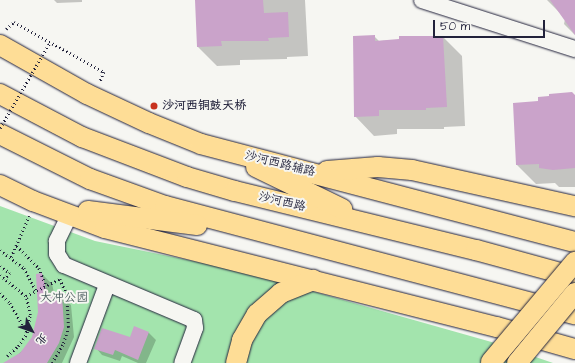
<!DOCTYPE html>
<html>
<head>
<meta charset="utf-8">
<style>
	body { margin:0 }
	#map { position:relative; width:575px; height:363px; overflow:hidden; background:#f6f6f2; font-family:"Architects Daughter","LXGW WenKai TC",sans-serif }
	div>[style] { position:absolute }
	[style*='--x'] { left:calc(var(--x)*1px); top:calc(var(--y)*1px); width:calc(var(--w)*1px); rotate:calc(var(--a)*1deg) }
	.green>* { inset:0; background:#a3e4ad }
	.shadow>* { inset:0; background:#0003 }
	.building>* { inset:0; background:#caa3ca }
	.path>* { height:2.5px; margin-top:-1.25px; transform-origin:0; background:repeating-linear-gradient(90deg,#22223b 0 1px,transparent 0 4px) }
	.roads { filter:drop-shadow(0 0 1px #22223b) drop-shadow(0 0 1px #22223b) }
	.minor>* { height:16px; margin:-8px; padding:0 8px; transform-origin:8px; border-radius:8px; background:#f6f6f2 }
	.major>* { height:20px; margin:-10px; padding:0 10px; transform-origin:10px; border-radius:10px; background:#fedd96 }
	.path-bridge>* { height:2.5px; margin-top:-1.25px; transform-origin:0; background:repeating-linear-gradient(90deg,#22223b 0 1px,transparent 0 4px) }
	.bridges { filter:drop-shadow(0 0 1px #22223b) drop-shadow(0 0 1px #22223b) }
	.major-bridge>* { height:20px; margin:-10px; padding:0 10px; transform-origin:10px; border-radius:10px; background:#fedd96 }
	.dots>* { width:11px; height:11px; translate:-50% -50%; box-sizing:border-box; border:2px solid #f6f6f2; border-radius:50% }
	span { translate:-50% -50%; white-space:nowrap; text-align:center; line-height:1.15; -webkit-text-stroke:4px #f6f6f2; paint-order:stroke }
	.poi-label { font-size:12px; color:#22223b; font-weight:700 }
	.left { translate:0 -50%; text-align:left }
	.street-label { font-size:12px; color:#22223b }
	.park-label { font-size:12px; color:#495c5d }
	.north { position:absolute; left:12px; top:311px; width:40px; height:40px; -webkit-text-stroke:3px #f6f6f2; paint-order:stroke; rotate:131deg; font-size:11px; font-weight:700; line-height:16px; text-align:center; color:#22223b }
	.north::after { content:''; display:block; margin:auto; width:14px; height:18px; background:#22223b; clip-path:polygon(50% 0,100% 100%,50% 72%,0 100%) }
	.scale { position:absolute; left:433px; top:20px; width:112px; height:18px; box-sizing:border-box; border:2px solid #22223b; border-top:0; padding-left:5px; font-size:12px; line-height:14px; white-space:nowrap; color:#22223b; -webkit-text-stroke:3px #f6f6f2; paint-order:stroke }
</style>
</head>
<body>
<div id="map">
	<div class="green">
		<div style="clip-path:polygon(0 206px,95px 241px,237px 270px,495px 343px,553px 363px,0 363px)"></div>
	</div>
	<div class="shadow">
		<div style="clip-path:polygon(54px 0,82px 0,82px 2px,57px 3px)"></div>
		<div style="clip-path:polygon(197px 0,305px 0,308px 56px,287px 57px,287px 59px,240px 60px,240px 65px,217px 66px,198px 47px)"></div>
		<div style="clip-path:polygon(547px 0,575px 0,575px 35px,564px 24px,565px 19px,560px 13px)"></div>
		<div style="clip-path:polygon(374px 36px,379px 41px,443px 37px,462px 56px,465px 126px,444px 127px,444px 129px,397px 129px,397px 134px,374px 136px,355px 116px)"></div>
		<div style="clip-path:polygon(550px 95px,575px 95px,575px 187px,559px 187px,555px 183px,536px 184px,517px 165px,539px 102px,550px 97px)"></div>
		<div style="clip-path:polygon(42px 274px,52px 284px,55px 297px,61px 296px,71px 305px,74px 337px,62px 363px,20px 363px,15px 357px,29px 345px,33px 337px,39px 312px)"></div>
		<div style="clip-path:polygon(135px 328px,149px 333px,156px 340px,146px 363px,138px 363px,122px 356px,120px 361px,102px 355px,96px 348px,131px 338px)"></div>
	</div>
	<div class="building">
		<div style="clip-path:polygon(195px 0,263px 0,264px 13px,288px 12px,289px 37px,268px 38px,269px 41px,221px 41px,222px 46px,197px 47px)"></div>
		<div style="clip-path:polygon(550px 0,575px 0,575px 35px)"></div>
		<div style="clip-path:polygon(375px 35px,375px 41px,399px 39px,399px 36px,443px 36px,447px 107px,426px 108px,426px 110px,379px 110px,379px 116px,354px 117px,353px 36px)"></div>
		<div style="clip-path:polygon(572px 92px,575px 95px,575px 168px,553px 170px,539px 168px,539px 164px,516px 165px,513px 103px,538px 101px,538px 97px,549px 96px,549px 94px)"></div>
		<div style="clip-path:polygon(42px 273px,48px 297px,62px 295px,64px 327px,59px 343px,47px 363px,3px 363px,20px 353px,32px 337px,38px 312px,36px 274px)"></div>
		<div style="clip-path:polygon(134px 326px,149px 332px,138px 360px,115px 350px,113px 355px,94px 349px,102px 328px,130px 337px)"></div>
	</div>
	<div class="path">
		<div style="--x:6;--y:29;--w:11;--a:-41"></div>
		<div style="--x:14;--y:22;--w:103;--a:29.1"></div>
		<div style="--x:104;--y:72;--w:11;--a:112"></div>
		<div style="--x:17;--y:246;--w:31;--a:45"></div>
		<div style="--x:39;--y:268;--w:18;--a:68"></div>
		<div style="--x:0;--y:250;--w:30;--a:37"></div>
		<div style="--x:24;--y:268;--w:26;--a:62"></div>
		<div style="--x:11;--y:257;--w:45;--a:-66.3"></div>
		<div style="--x:0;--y:266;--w:12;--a:35"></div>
		<div style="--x:10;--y:273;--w:8;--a:130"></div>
		<div style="--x:0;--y:275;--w:33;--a:39"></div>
		<div style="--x:0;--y:293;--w:14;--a:45"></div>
		<div style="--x:10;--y:303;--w:34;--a:60"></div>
		<div style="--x:7;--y:356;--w:15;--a:-42"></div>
		<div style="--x:18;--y:346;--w:16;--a:-55"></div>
		<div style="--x:27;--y:333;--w:18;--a:-81"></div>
		<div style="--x:30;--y:315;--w:19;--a:-102"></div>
		<div style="--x:26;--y:296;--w:38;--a:-27"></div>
		<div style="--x:60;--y:279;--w:17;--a:65"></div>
		<div style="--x:67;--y:294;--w:33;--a:87"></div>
		<div style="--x:69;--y:327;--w:19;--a:108"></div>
		<div style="--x:63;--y:345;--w:21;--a:121"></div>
	</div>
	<div class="roads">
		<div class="minor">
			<div style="--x:422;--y:0;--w:161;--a:17.8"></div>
			<div style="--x:69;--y:216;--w:28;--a:116"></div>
			<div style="--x:57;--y:241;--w:13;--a:90"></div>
			<div style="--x:57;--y:254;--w:13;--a:58"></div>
			<div style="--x:64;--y:265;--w:141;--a:22.9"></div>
			<div style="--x:194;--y:320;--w:8;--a:83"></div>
			<div style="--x:195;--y:328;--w:37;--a:110"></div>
			<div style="--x:78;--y:363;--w:83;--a:-69.6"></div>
		</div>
		<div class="major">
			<div style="--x:0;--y:45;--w:100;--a:29.4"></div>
			<div style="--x:87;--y:94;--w:68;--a:25.1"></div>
			<div style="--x:149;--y:123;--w:56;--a:22"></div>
			<div style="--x:201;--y:144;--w:387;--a:14.7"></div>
			<div style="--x:0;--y:94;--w:93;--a:27.7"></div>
			<div style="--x:82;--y:137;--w:112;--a:20.9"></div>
			<div style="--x:187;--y:177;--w:50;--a:16.3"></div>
			<div style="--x:235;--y:191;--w:248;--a:13.8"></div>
			<div style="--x:476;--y:250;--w:103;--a:15.3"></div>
			<div style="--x:0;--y:134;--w:101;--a:26.6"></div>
			<div style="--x:90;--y:179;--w:80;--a:19.8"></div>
			<div style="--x:165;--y:206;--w:424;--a:14.8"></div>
			<div style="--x:256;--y:167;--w:96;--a:26"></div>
			<div style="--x:327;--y:171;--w:51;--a:-4.5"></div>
			<div style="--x:378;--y:167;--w:34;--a:5"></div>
			<div style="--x:412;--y:170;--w:167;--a:12.5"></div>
			<div style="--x:0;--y:185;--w:37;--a:26"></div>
			<div style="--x:33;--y:201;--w:77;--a:20.6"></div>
			<div style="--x:105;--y:228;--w:404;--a:14.2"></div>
			<div style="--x:497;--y:327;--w:81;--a:15.8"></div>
			<div style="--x:88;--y:211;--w:110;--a:7.3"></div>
			<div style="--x:236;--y:363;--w:24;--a:-75"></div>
			<div style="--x:242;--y:340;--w:30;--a:-60"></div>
			<div style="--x:257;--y:314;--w:32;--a:-41"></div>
			<div style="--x:281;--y:293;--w:35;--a:-22"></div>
		</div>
	</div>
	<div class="path-bridge">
		<div style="--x:0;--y:128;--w:99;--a:-59.8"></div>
	</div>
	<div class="bridges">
		<div class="major-bridge">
			<div style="--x:491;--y:362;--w:131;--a:-50"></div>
			<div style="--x:517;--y:363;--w:91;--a:-50.4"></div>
		</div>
	</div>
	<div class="dots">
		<div style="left:154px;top:106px;background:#c8321e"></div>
	</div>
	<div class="poi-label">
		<span class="left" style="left:162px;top:106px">沙河西铜鼓天桥</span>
	</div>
	<div class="street-label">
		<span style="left:280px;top:164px;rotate:14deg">沙河西路辅路</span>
		<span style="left:282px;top:202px;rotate:13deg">沙河西路</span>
	</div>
	<div class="park-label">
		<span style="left:64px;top:298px">大冲公园</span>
	</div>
	<div class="north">北</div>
	<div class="scale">50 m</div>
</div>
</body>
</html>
